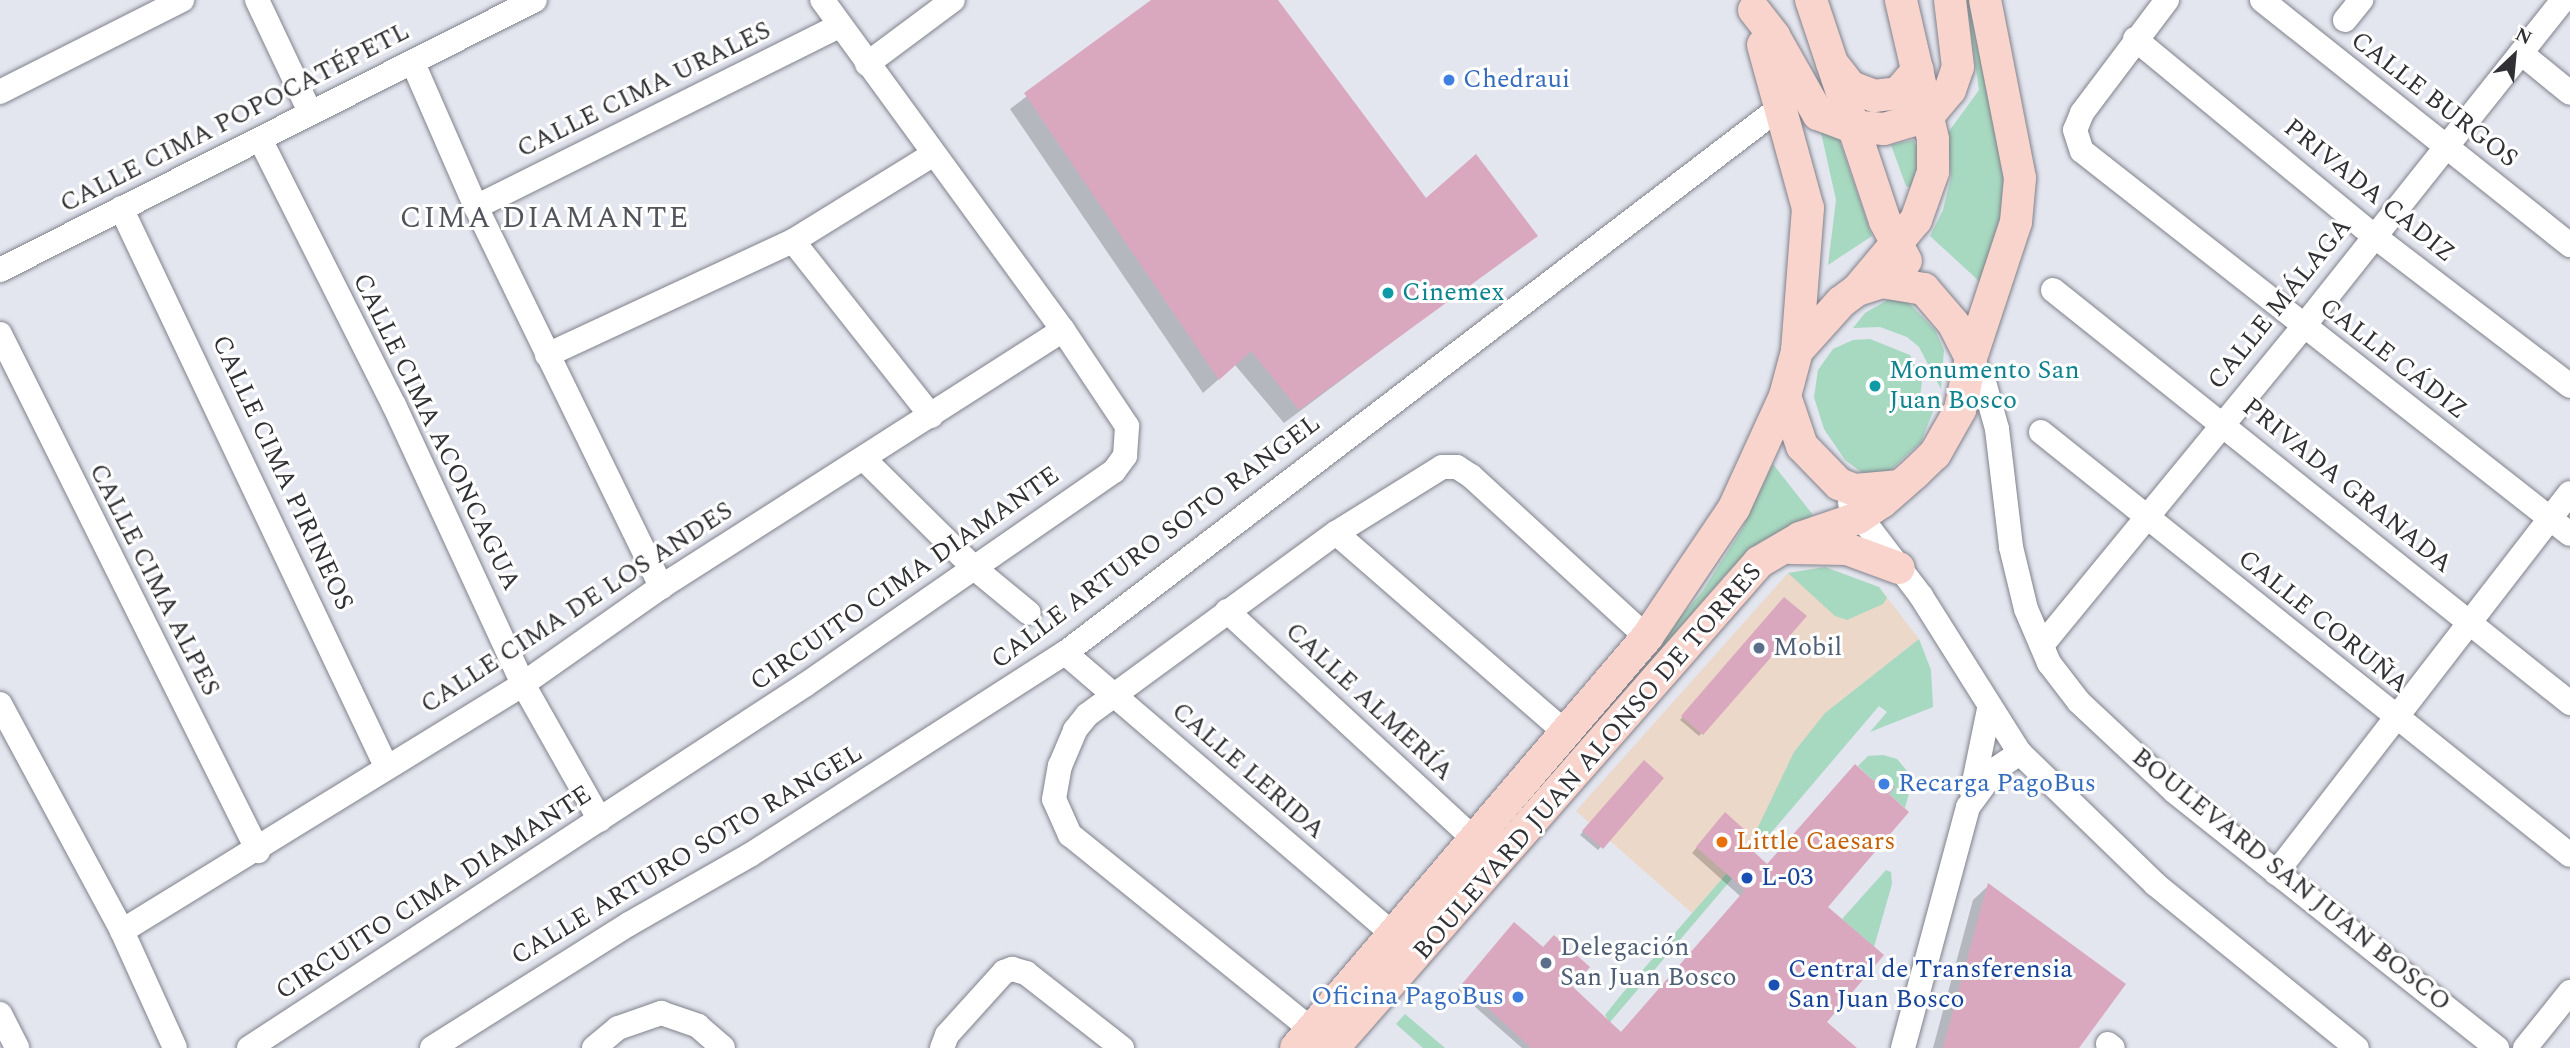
<!DOCTYPE html>
<html>
<head>
<meta charset="utf-8">
<style>
	body { margin:0 }
	#map { position:relative; width:2570px; height:1048px; overflow:hidden; background:#e3e5ef; font-family:Spectral,serif }
	div>[style] { position:absolute }
	[style*='--x'] { left:calc(var(--x)*1px); top:calc(var(--y)*1px); width:calc(var(--w)*1px); rotate:calc(var(--a)*1deg) }
	.commercial>* { inset:0; background:#ecd8c9 }
	.green>* { inset:0; background:#a7d8c0 }
	.shadow>* { inset:0; background:#0003 }
	.building>* { inset:0; background:#daa8be }
	.roads { filter:drop-shadow(0 0 2px #80828b) drop-shadow(0 0 2px #80828b) }
	.minor>* { height:24px; margin:-12px; padding:0 12px; transform-origin:12px; border-radius:12px; background:#fff }
	.major>* { height:32px; margin:-16px; padding:0 16px; transform-origin:16px; border-radius:16px; background:#f9d4cc }
	.dots>* { width:19px; height:19px; translate:-50% -50%; box-sizing:border-box; border:4px solid #fff; border-radius:50% }
	span { translate:-50% -50%; white-space:nowrap; text-align:center; line-height:1.15; -webkit-text-stroke:6px #fff; paint-order:stroke }
	.shop-label { font-size:26px; color:#366cbe }
	.left { translate:0 -50%; text-align:left }
	.right { translate:-100% -50%; text-align:right }
	.street-label { font-size:26px; color:#313135 }
	.culture-label { font-size:26px; color:#0d838f }
	.service-label { font-size:26px; color:#4e5e75 }
	.food-label { font-size:26px; color:#c56008 }
	.transit-label { font-size:26px; color:#164399 }
	.quarter-label { font-size:30px; color:#52545c; letter-spacing:2px }
	.north { position:absolute; left:2479px; top:21px; width:70px; height:70px; -webkit-text-stroke:5px #fff; paint-order:stroke; rotate:26deg; font-size:19px; font-weight:700; line-height:28px; text-align:center; color:#313135 }
	.north::after { content:''; display:block; margin:auto; width:24px; height:32px; background:#313135; clip-path:polygon(50% 0,100% 100%,50% 72%,0 100%) }
</style>
</head>
<body>
<div id="map">
	<div class="commercial">
		<div style="clip-path:polygon(1825px 567px,1879px 587px,1919px 639px,1825px 713px,1747px 850px,1692px 913px,1576px 811px,1788px 573px)"></div>
	</div>
	<div class="green">
		<div style="clip-path:polygon(1966px 0,1970px 0,2004px 180px,2004px 210px,1980px 282px,1930px 236px,1943px 210px,1951px 177px,1947px 134px,1979px 90px)"></div>
		<div style="clip-path:polygon(1820px 128px,1839px 139px,1872px 236px,1828px 265px,1836px 200px)"></div>
		<div style="clip-path:polygon(1913px 140px,1919px 150px,1920px 165px,1914px 189px,1906px 186px,1891px 145px)"></div>
		<div style="clip-path:polygon(1891px 298px,1907px 301px,1935px 330px,1944px 350px,1941px 389px,1919px 347px,1907px 337px,1880px 327px,1853px 328px,1865px 313px)"></div>
		<div style="clip-path:polygon(1870px 339px,1910px 355px,1922px 380px,1919px 407px,1927px 410px,1932px 400px,1936px 404px,1921px 442px,1883px 477px,1868px 477px,1845px 460px,1824px 429px,1814px 397px,1818px 370px,1833px 349px,1853px 340px)"></div>
		<div style="clip-path:polygon(1773px 464px,1813px 515px,1760px 542px,1724px 576px,1402px 953px,1397px 949px,1702px 592px,1742px 529px)"></div>
		<div style="clip-path:polygon(1825px 567px,1879px 587px,1887px 598px,1883px 604px,1847px 620px,1835px 616px,1788px 573px)"></div>
		<div style="clip-path:polygon(1919px 639px,1931px 670px,1933px 707px,1870px 732px,1887px 712px,1879px 706px,1588px 1048px,1583px 1048px,1608px 1020px,1605px 1015px,1621px 995px,1747px 850px,1794px 752px,1825px 713px)"></div>
		<div style="clip-path:polygon(1883px 755px,1897px 759px,1913px 778px,1905px 808px,1889px 794px,1894px 787px,1881px 775px,1874px 781px,1858px 766px,1868px 756px)"></div>
		<div style="clip-path:polygon(1886px 870px,1891px 872px,1892px 884px,1874px 947px,1842px 919px)"></div>
		<div style="clip-path:polygon(1405px 1014px,1445px 1048px,1423px 1048px,1396px 1024px)"></div>
	</div>
	<div class="shadow">
		<div style="clip-path:polygon(1153px 0,1276px 0,1426px 200px,1535px 235px,1284px 423px,1235px 365px,1203px 393px,1010px 109px)"></div>
		<div style="clip-path:polygon(1784px 599px,1804px 616px,1699px 736px,1680px 720px)"></div>
		<div style="clip-path:polygon(1644px 762px,1662px 778px,1598px 850px,1580px 835px)"></div>
		<div style="clip-path:polygon(1720px 820px,1767px 867px,1825px 907px,1824px 1022px,1844px 1048px,1522px 1048px,1457px 991px,1509px 930px,1620px 1034px,1740px 896px,1692px 853px)"></div>
		<div style="clip-path:polygon(1988px 886px,2076px 1048px,1933px 1048px,1973px 900px)"></div>
	</div>
	<div class="building">
		<div style="clip-path:polygon(1151px 0,1278px 0,1426px 198px,1476px 154px,1538px 236px,1299px 410px,1251px 351px,1219px 380px,1024px 93px)"></div>
		<div style="clip-path:polygon(1784px 597px,1807px 616px,1703px 735px,1681px 716px)"></div>
		<div style="clip-path:polygon(1644px 760px,1664px 778px,1603px 849px,1582px 831px)"></div>
		<div style="clip-path:polygon(1855px 764px,1874px 781px,1880px 775px,1895px 787px,1889px 794px,1909px 812px,1828px 907px,1884px 955px,1827px 1022px,1857px 1048px,1531px 1048px,1462px 984px,1514px 922px,1543px 947px,1554px 935px,1590px 967px,1573px 987px,1621px 1032px,1745px 890px,1696px 847px,1725px 812px,1745px 830px,1739px 838px,1767px 864px)"></div>
		<div style="clip-path:polygon(1988px 883px,2126px 984px,2079px 1048px,1943px 1048px)"></div>
	</div>
	<div class="roads">
		<div class="minor">
			<div style="--x:257;--y:0;--w:124;--a:64.7"></div>
			<div style="--x:2167;--y:0;--w:141;--a:127"></div>
			<div style="--x:2082;--y:113;--w:18;--a:112"></div>
			<div style="--x:2075;--y:130;--w:22;--a:72"></div>
			<div style="--x:2082;--y:151;--w:620;--a:38.13"></div>
			<div style="--x:2262;--y:0;--w:394;--a:38.5"></div>
			<div style="--x:2345;--y:20;--w:26;--a:-51"></div>
			<div style="--x:2135;--y:39;--w:310;--a:39.5"></div>
			<div style="--x:2374;--y:236;--w:247;--a:37.4"></div>
			<div style="--x:2521;--y:53;--w:63;--a:39.2"></div>
			<div style="--x:413;--y:63;--w:157;--a:66.4"></div>
			<div style="--x:476;--y:207;--w:423;--a:64"></div>
			<div style="--x:867;--y:64;--w:107;--a:-36.7"></div>
			<div style="--x:0;--y:92;--w:204;--a:-26.8"></div>
			<div style="--x:261;--y:141;--w:296;--a:63.3"></div>
			<div style="--x:394;--y:405;--w:307;--a:65.2"></div>
			<div style="--x:523;--y:684;--w:156;--a:60.5"></div>
			<div style="--x:476;--y:207;--w:406;--a:-26.5"></div>
			<div style="--x:121;--y:208;--w:618;--a:64.6"></div>
			<div style="--x:793;--y:241;--w:223;--a:51.7"></div>
			<div style="--x:0;--y:270;--w:599;--a:-26.78"></div>
			<div style="--x:2053;--y:290;--w:662;--a:38.62"></div>
			<div style="--x:0;--y:334;--w:578;--a:63.48"></div>
			<div style="--x:547;--y:355;--w:271;--a:-24.9"></div>
			<div style="--x:793;--y:241;--w:163;--a:-31.7"></div>
			<div style="--x:1971;--y:358;--w:27;--a:62"></div>
			<div style="--x:1984;--y:382;--w:49;--a:74.5"></div>
			<div style="--x:1997;--y:429;--w:119;--a:83.2"></div>
			<div style="--x:2011;--y:547;--w:64;--a:76.4"></div>
			<div style="--x:2026;--y:609;--w:59;--a:66.9"></div>
			<div style="--x:2049;--y:663;--w:49;--a:52.4"></div>
			<div style="--x:2079;--y:702;--w:130;--a:43.1"></div>
			<div style="--x:2174;--y:791;--w:413;--a:38.5"></div>
			<div style="--x:2041;--y:432;--w:677;--a:38.65"></div>
			<div style="--x:864;--y:459;--w:153;--a:44.7"></div>
			<div style="--x:973;--y:567;--w:72;--a:39.4"></div>
			<div style="--x:1850;--y:503;--w:117;--a:52.6"></div>
			<div style="--x:1921;--y:596;--w:186;--a:57.8"></div>
			<div style="--x:2020;--y:753;--w:188;--a:44.1"></div>
			<div style="--x:2155;--y:884;--w:260;--a:39.1"></div>
			<div style="--x:1336;--y:533;--w:305;--a:41"></div>
			<div style="--x:1227;--y:611;--w:333;--a:42.7"></div>
			<div style="--x:2042;--y:645;--w:411;--a:-50.6"></div>
			<div style="--x:2303;--y:327;--w:418;--a:-51.5"></div>
			<div style="--x:1065;--y:653;--w:432;--a:40.6"></div>
			<div style="--x:0;--y:704;--w:258;--a:61.7"></div>
			<div style="--x:122;--y:931;--w:128;--a:65.6"></div>
			<div style="--x:1972;--y:792;--w:85;--a:-78.4"></div>
			<div style="--x:2276;--y:873;--w:480;--a:-52.3"></div>
			<div style="--x:122;--y:931;--w:471;--a:-31.6"></div>
			<div style="--x:523;--y:684;--w:169;--a:-35.1"></div>
			<div style="--x:661;--y:587;--w:477;--a:-32.6"></div>
			<div style="--x:0;--y:1014;--w:38;--a:63"></div>
			<div style="--x:1312;--y:1030;--w:311;--a:-141.1"></div>
			<div style="--x:1070;--y:835;--w:39;--a:-114"></div>
			<div style="--x:1054;--y:799;--w:34;--a:-80"></div>
			<div style="--x:1060;--y:766;--w:39;--a:-67"></div>
			<div style="--x:1075;--y:730;--w:19;--a:-51"></div>
			<div style="--x:1087;--y:715;--w:308;--a:-36.2"></div>
			<div style="--x:1336;--y:533;--w:125;--a:-31.9"></div>
			<div style="--x:1442;--y:467;--w:15;--a:0"></div>
			<div style="--x:1457;--y:467;--w:17;--a:33"></div>
			<div style="--x:1471;--y:476;--w:239;--a:42.5"></div>
			<div style="--x:2108;--y:1044;--w:6;--a:39"></div>
			<div style="--x:249;--y:1048;--w:664;--a:-33.14"></div>
			<div style="--x:805;--y:685;--w:376;--a:-34.7"></div>
			<div style="--x:1114;--y:471;--w:19;--a:-54"></div>
			<div style="--x:1125;--y:456;--w:30;--a:-86"></div>
			<div style="--x:1127;--y:426;--w:115;--a:-123.7"></div>
			<div style="--x:1063;--y:330;--w:409;--a:-126.1"></div>
			<div style="--x:432;--y:1048;--w:233;--a:-32.2"></div>
			<div style="--x:629;--y:924;--w:139;--a:-29.7"></div>
			<div style="--x:750;--y:855;--w:374;--a:-32.7"></div>
			<div style="--x:1065;--y:653;--w:898;--a:-37.35"></div>
			<div style="--x:594;--y:1048;--w:31;--a:-40"></div>
			<div style="--x:618;--y:1028;--w:46;--a:-19.2"></div>
			<div style="--x:661;--y:1013;--w:39;--a:19"></div>
			<div style="--x:698;--y:1026;--w:33;--a:41"></div>
			<div style="--x:942;--y:1048;--w:14;--a:-69"></div>
			<div style="--x:947;--y:1035;--w:85;--a:-47.9"></div>
			<div style="--x:1004;--y:972;--w:9;--a:-21"></div>
			<div style="--x:1012;--y:969;--w:15;--a:16"></div>
			<div style="--x:1026;--y:973;--w:122;--a:38"></div>
			<div style="--x:1903;--y:1048;--w:250;--a:-74.9"></div>
			<div style="--x:1968;--y:807;--w:47;--a:-53.6"></div>
			<div style="--x:1996;--y:769;--w:29;--a:-34"></div>
			<div style="--x:2525;--y:1048;--w:72;--a:-51.2"></div>
		</div>
		<div class="major">
			<div style="--x:1811;--y:0;--w:233;--a:71.5"></div>
			<div style="--x:1885;--y:221;--w:45;--a:62.3"></div>
			<div style="--x:1754;--y:10;--w:33;--a:52"></div>
			<div style="--x:1774;--y:36;--w:90;--a:60.6"></div>
			<div style="--x:1818;--y:114;--w:34;--a:21"></div>
			<div style="--x:1850;--y:126;--w:34;--a:5"></div>
			<div style="--x:1884;--y:129;--w:46;--a:-16.5"></div>
			<div style="--x:1928;--y:116;--w:34;--a:-50"></div>
			<div style="--x:1950;--y:90;--w:24;--a:-71"></div>
			<div style="--x:1958;--y:67;--w:67;--a:-96.8"></div>
			<div style="--x:1763;--y:45;--w:169;--a:74.6"></div>
			<div style="--x:1808;--y:208;--w:143;--a:94.4"></div>
			<div style="--x:1832;--y:63;--w:31;--a:52"></div>
			<div style="--x:1851;--y:87;--w:25;--a:21"></div>
			<div style="--x:1874;--y:96;--w:24;--a:-7"></div>
			<div style="--x:1898;--y:93;--w:30;--a:-49"></div>
			<div style="--x:1858;--y:289;--w:90;--a:-50"></div>
			<div style="--x:1916;--y:220;--w:51;--a:-70.5"></div>
			<div style="--x:1933;--y:172;--w:33;--a:-90"></div>
			<div style="--x:1933;--y:139;--w:143;--a:-103"></div>
			<div style="--x:1971;--y:358;--w:143;--a:-71.7"></div>
			<div style="--x:2016;--y:222;--w:44;--a:-84.8"></div>
			<div style="--x:2020;--y:178;--w:181;--a:-101.1"></div>
			<div style="--x:1790;--y:548;--w:57;--a:1"></div>
			<div style="--x:1847;--y:549;--w:55;--a:20.1"></div>
			<div style="--x:1296;--y:1048;--w:540;--a:-49.5"></div>
			<div style="--x:1647;--y:637;--w:156;--a:-56"></div>
			<div style="--x:1734;--y:508;--w:123;--a:-65.5"></div>
			<div style="--x:1333;--y:1048;--w:646;--a:-48.76"></div>
			<div style="--x:1759;--y:562;--w:48;--a:-30.3"></div>
			<div style="--x:1800;--y:538;--w:61;--a:-19"></div>
			<div style="--x:1858;--y:518;--w:29;--a:-34"></div>
			<div style="--x:1882;--y:502;--w:44;--a:-41.3"></div>
			<div style="--x:1915;--y:473;--w:28;--a:-44"></div>
			<div style="--x:1935;--y:454;--w:51;--a:-60.4"></div>
			<div style="--x:1960;--y:410;--w:53;--a:-78.1"></div>
			<div style="--x:1971;--y:358;--w:38;--a:-117"></div>
			<div style="--x:1954;--y:324;--w:46;--a:-130.6"></div>
			<div style="--x:1924;--y:289;--w:43;--a:-170.5"></div>
			<div style="--x:1882;--y:282;--w:26;--a:162"></div>
			<div style="--x:1857;--y:290;--w:20;--a:143"></div>
			<div style="--x:1841;--y:302;--w:66;--a:131.9"></div>
			<div style="--x:1797;--y:351;--w:47;--a:104.9"></div>
			<div style="--x:1785;--y:396;--w:53;--a:71.2"></div>
			<div style="--x:1802;--y:446;--w:53;--a:45.8"></div>
			<div style="--x:1839;--y:484;--w:17;--a:21"></div>
			<div style="--x:1855;--y:490;--w:45;--a:-5.1"></div>
		</div>
	</div>
	<div class="dots">
		<div style="left:1449px;top:80px;background:#3f7fe0"></div>
		<div style="left:1388px;top:293px;background:#0f9aa8"></div>
		<div style="left:1875px;top:386px;background:#0f9aa8"></div>
		<div style="left:1759px;top:648px;background:#5c6f8a"></div>
		<div style="left:1884px;top:784px;background:#3f7fe0"></div>
		<div style="left:1722px;top:842px;background:#e8710a"></div>
		<div style="left:1747px;top:878px;background:#1a4fb4"></div>
		<div style="left:1546px;top:963px;background:#5c6f8a"></div>
		<div style="left:1774px;top:985px;background:#1a4fb4"></div>
		<div style="left:1518px;top:997px;background:#3f7fe0"></div>
	</div>
	<div class="shop-label">
		<span class="left" style="left:1463px;top:80px">Chedraui</span>
		<span class="left" style="left:1898px;top:784px">Recarga PagoBus</span>
		<span class="right" style="left:1504px;top:997px">Oficina PagoBus</span>
	</div>
	<div class="street-label">
		<span style="left:644px;top:90px;rotate:-26deg">CALLE CIMA URALES</span>
		<span style="left:2434px;top:100px;rotate:38deg">CALLE BURGOS</span>
		<span style="left:235px;top:118px;rotate:-27deg">CALLE CIMA POPOCATÉPETL</span>
		<span style="left:2369px;top:191px;rotate:39deg">PRIVADA CADIZ</span>
		<span style="left:2280px;top:304px;rotate:-51deg">CALLE MÁLAGA</span>
		<span style="left:2393px;top:359px;rotate:38deg">CALLE CÁDIZ</span>
		<span style="left:436px;top:432px;rotate:64deg">CALLE CIMA ACONCAGUA</span>
		<span style="left:282px;top:473px;rotate:65deg">CALLE CIMA PIRINEOS</span>
		<span style="left:2347px;top:486px;rotate:39deg">PRIVADA GRANADA</span>
		<span style="left:1156px;top:542px;rotate:-37deg">CALLE ARTURO SOTO RANGEL</span>
		<span style="left:905px;top:579px;rotate:-35deg">CIRCUITO CIMA DIAMANTE</span>
		<span style="left:154px;top:580px;rotate:63deg">CALLE CIMA ALPES</span>
		<span style="left:577px;top:608px;rotate:-33deg">CALLE CIMA DE LOS ANDES</span>
		<span style="left:2323px;top:622px;rotate:39deg">CALLE CORUÑA</span>
		<span style="left:1369px;top:702px;rotate:43deg">CALLE ALMERÍA</span>
		<span style="left:1588px;top:762px;rotate:-49deg">BOULEVARD JUAN ALONSO DE TORRES</span>
		<span style="left:1248px;top:771px;rotate:41deg">CALLE LERIDA</span>
		<span style="left:687px;top:855px;rotate:-31deg">CALLE ARTURO SOTO RANGEL</span>
		<span style="left:2291px;top:880px;rotate:39deg">BOULEVARD SAN JUAN BOSCO</span>
		<span style="left:434px;top:893px;rotate:-33deg">CIRCUITO CIMA DIAMANTE</span>
	</div>
	<div class="culture-label">
		<span class="left" style="left:1402px;top:293px">Cinemex</span>
		<span class="left" style="left:1889px;top:386px">Monumento San<br>Juan Bosco</span>
	</div>
	<div class="service-label">
		<span class="left" style="left:1773px;top:648px">Mobil</span>
		<span class="left" style="left:1560px;top:963px">Delegación<br>San Juan Bosco</span>
	</div>
	<div class="food-label">
		<span class="left" style="left:1736px;top:842px">Little Caesars</span>
	</div>
	<div class="transit-label">
		<span class="left" style="left:1761px;top:878px">L-03</span>
		<span class="left" style="left:1788px;top:985px">Central de Transferensia<br>San Juan Bosco</span>
	</div>
	<div class="quarter-label">
		<span style="left:545px;top:218px">CIMA DIAMANTE</span>
	</div>
	<div class="north">N</div>
</div>
</body>
</html>
